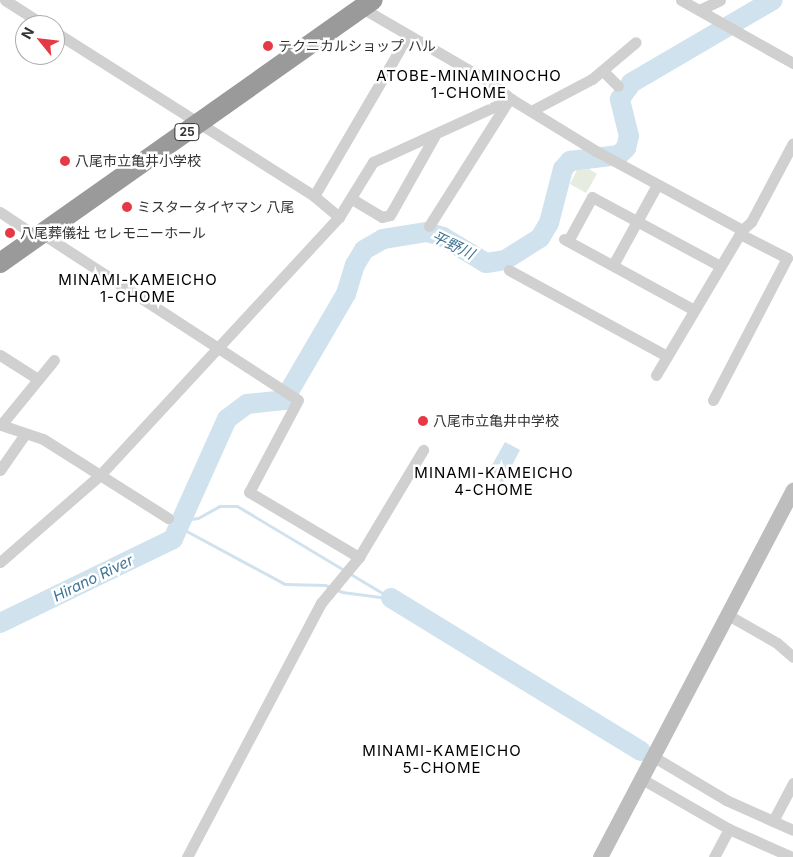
<!DOCTYPE html>
<html>
<head>
<meta charset="utf-8">
<style>
	body { margin:0 }
	#map { position:relative; width:793px; height:857px; overflow:hidden; background:#fff; font-family:Inter,"Noto Sans JP",sans-serif }
	div>[style] { position:absolute }
	[style*='--x'] { left:calc(var(--x)*1px); top:calc(var(--y)*1px); width:calc(var(--w)*1px); rotate:calc(var(--a)*1deg) }
	.green>* { inset:0; background:#e6ecdf }
	.water>* { inset:0; background:#cfe2ee }
	.stream>* { height:3px; margin:-1.5px; padding:0 1.5px; transform-origin:1.5px; border-radius:1.5px; background:#cfe2ee }
	.river>* { height:20px; margin:-10px; padding:0 10px; transform-origin:10px; border-radius:10px; background:#cfe2ee }
	.street>* { height:11px; margin:-5.5px; padding:0 5.5px; transform-origin:5.5px; border-radius:5.5px; background:#d0d0d0 }
	.secondary>* { height:15px; margin:-7.5px; padding:0 7.5px; transform-origin:7.5px; border-radius:7.5px; background:#bdbdbd }
	.highway>* { height:20px; margin:-10px; padding:0 10px; transform-origin:10px; border-radius:10px; background:#9a9a9a }
	.dots>* { width:14px; height:14px; translate:-50% -50%; box-sizing:border-box; border:2px solid #fff; border-radius:50% }
	span { translate:-50% -50%; white-space:nowrap; text-align:center; line-height:1.15; -webkit-text-stroke:5px #fff; paint-order:stroke }
	.shield-label span { padding:1px 4px; background:#fff; border:1px solid; border-radius:4px; -webkit-text-stroke-width:0 }
	.shield-label { font-size:12px; color:#333; font-weight:700 }
	.poi-label { font-size:14px; color:#333 }
	.left { translate:0 -50%; text-align:left }
	.neighbourhood-label { font-size:15px; color:#000; letter-spacing:1px }
	.water-label { font-size:15px; color:#3f7597; font-style:italic }
	.north { position:absolute; left:15px; top:15px; width:50px; height:50px; box-sizing:border-box; background:#fff; border:1px solid #adadad; border-radius:50%; rotate:299deg; font-size:14px; font-weight:700; line-height:20px; text-align:center; color:#333 }
	.north::after { content:''; display:block; margin:auto; width:18px; height:22px; background:#e63946; clip-path:polygon(50% 0,100% 100%,50% 72%,0 100%) }
</style>
</head>
<body>
<div id="map">
	<div class="green">
		<div style="clip-path:polygon(589px 169px,597px 174px,586px 193px,570px 184px,577px 170px)"></div>
	</div>
	<div class="water">
		<div style="clip-path:polygon(505px 442px,520px 450px,503px 483px,487px 474px)"></div>
	</div>
	<div class="stream">
		<div style="--x:182;--y:520;--w:16;--a:-7"></div>
		<div style="--x:198;--y:518;--w:25;--a:-29"></div>
		<div style="--x:220;--y:506;--w:17;--a:0"></div>
		<div style="--x:237;--y:506;--w:179;--a:30.9"></div>
		<div style="--x:179;--y:527;--w:120;--a:28.3"></div>
		<div style="--x:285;--y:584;--w:40;--a:1.4"></div>
		<div style="--x:325;--y:585;--w:18;--a:22"></div>
		<div style="--x:342;--y:592;--w:46;--a:7.4"></div>
	</div>
	<div class="river">
		<div style="--x:391;--y:598;--w:293;--a:31.5"></div>
		<div style="--x:0;--y:623;--w:192;--a:-25.9"></div>
		<div style="--x:173;--y:539;--w:132;--a:-65.8"></div>
		<div style="--x:227;--y:419;--w:25;--a:-37"></div>
		<div style="--x:247;--y:404;--w:37;--a:-6"></div>
		<div style="--x:284;--y:400;--w:123;--a:-59.7"></div>
		<div style="--x:346;--y:294;--w:30;--a:-73"></div>
		<div style="--x:355;--y:265;--w:17;--a:-59"></div>
		<div style="--x:364;--y:250;--w:22;--a:-30"></div>
		<div style="--x:383;--y:239;--w:45;--a:-9"></div>
		<div style="--x:427;--y:232;--w:17;--a:17"></div>
		<div style="--x:443;--y:237;--w:50;--a:31.2"></div>
		<div style="--x:486;--y:263;--w:19;--a:-9"></div>
		<div style="--x:505;--y:260;--w:41;--a:-32.2"></div>
		<div style="--x:540;--y:238;--w:17;--a:-59"></div>
		<div style="--x:549;--y:223;--w:56;--a:-75.5"></div>
		<div style="--x:563;--y:169;--w:11;--a:-49"></div>
		<div style="--x:570;--y:161;--w:49;--a:-7"></div>
		<div style="--x:619;--y:155;--w:10;--a:-45"></div>
		<div style="--x:626;--y:148;--w:12;--a:-76"></div>
		<div style="--x:629;--y:136;--w:38;--a:-104"></div>
		<div style="--x:620;--y:99;--w:19;--a:-55"></div>
		<div style="--x:631;--y:83;--w:164;--a:-30.3"></div>
	</div>
	<div class="street">
		<div style="--x:5;--y:0;--w:46;--a:32.7"></div>
		<div style="--x:681;--y:0;--w:129;--a:29.4"></div>
		<div style="--x:362;--y:8;--w:151;--a:30.1"></div>
		<div style="--x:493;--y:84;--w:23;--a:40"></div>
		<div style="--x:511;--y:99;--w:100;--a:31.5"></div>
		<div style="--x:596;--y:151;--w:166;--a:28.4"></div>
		<div style="--x:699;--y:10;--w:23;--a:-25"></div>
		<div style="--x:55;--y:32;--w:307;--a:32.3"></div>
		<div style="--x:314;--y:196;--w:33;--a:40"></div>
		<div style="--x:603;--y:71;--w:21;--a:45"></div>
		<div style="--x:531;--y:111;--w:69;--a:-27.7"></div>
		<div style="--x:592;--y:79;--w:57;--a:-40.1"></div>
		<div style="--x:314;--y:196;--w:186;--a:-59.7"></div>
		<div style="--x:352;--y:199;--w:35;--a:31"></div>
		<div style="--x:382;--y:217;--w:8;--a:-14"></div>
		<div style="--x:390;--y:215;--w:92;--a:-60.6"></div>
		<div style="--x:0;--y:212;--w:43;--a:33.7"></div>
		<div style="--x:429;--y:226;--w:148;--a:-57.7"></div>
		<div style="--x:41;--y:233;--w:306;--a:33"></div>
		<div style="--x:298;--y:400;--w:104;--a:118"></div>
		<div style="--x:249;--y:492;--w:128;--a:30.6"></div>
		<div style="--x:564;--y:239;--w:148;--a:28.6"></div>
		<div style="--x:568;--y:241;--w:50;--a:-61.4"></div>
		<div style="--x:592;--y:197;--w:145;--a:28.3"></div>
		<div style="--x:613;--y:265;--w:91;--a:-61.2"></div>
		<div style="--x:509;--y:270;--w:180;--a:28.6"></div>
		<div style="--x:0;--y:355;--w:45;--a:32.3"></div>
		<div style="--x:54;--y:360;--w:84;--a:129.2"></div>
		<div style="--x:1;--y:425;--w:44;--a:18.4"></div>
		<div style="--x:43;--y:439;--w:148;--a:32.3"></div>
		<div style="--x:656;--y:375;--w:169;--a:-59.3"></div>
		<div style="--x:742;--y:230;--w:12;--a:-42"></div>
		<div style="--x:751;--y:222;--w:89;--a:-62"></div>
		<div style="--x:713;--y:400;--w:160;--a:-62.5"></div>
		<div style="--x:787;--y:258;--w:53;--a:-152.9"></div>
		<div style="--x:0;--y:470;--w:44;--a:-55.2"></div>
		<div style="--x:0;--y:562;--w:133;--a:-41"></div>
		<div style="--x:100;--y:475;--w:352;--a:-47.2"></div>
		<div style="--x:339;--y:217;--w:65;--a:-58.3"></div>
		<div style="--x:373;--y:162;--w:152;--a:-24.5"></div>
		<div style="--x:728;--y:615;--w:56;--a:29.7"></div>
		<div style="--x:777;--y:643;--w:21;--a:41"></div>
		<div style="--x:654;--y:757;--w:84;--a:30.8"></div>
		<div style="--x:726;--y:800;--w:73;--a:24.1"></div>
		<div style="--x:642;--y:779;--w:100;--a:29.9"></div>
		<div style="--x:729;--y:829;--w:69;--a:24"></div>
		<div style="--x:773;--y:821;--w:43;--a:-62.2"></div>
		<div style="--x:187;--y:857;--w:287;--a:-62.2"></div>
		<div style="--x:321;--y:603;--w:60;--a:-50.4"></div>
		<div style="--x:359;--y:557;--w:125;--a:-59.1"></div>
		<div style="--x:714;--y:857;--w:32;--a:-62"></div>
	</div>
	<div class="secondary">
		<div style="--x:600;--y:857;--w:415;--a:-62.3"></div>
	</div>
	<div class="highway">
		<div style="--x:0;--y:263;--w:456;--a:-35.2"></div>
	</div>
	<div class="dots">
		<div style="left:268px;top:46px;background:#e63946"></div>
		<div style="left:65px;top:161px;background:#e63946"></div>
		<div style="left:127px;top:207px;background:#e63946"></div>
		<div style="left:10px;top:233px;background:#e63946"></div>
		<div style="left:423px;top:421px;background:#e63946"></div>
	</div>
	<div class="shield-label">
		<span style="left:187px;top:132px">25</span>
	</div>
	<div class="poi-label">
		<span class="left" style="left:278px;top:46px">テクニカルショップ ハル</span>
		<span class="left" style="left:75px;top:161px">八尾市立亀井小学校</span>
		<span class="left" style="left:137px;top:207px">ミスタータイヤマン 八尾</span>
		<span class="left" style="left:20px;top:233px">八尾葬儀社 セレモニーホール</span>
		<span class="left" style="left:433px;top:421px">八尾市立亀井中学校</span>
	</div>
	<div class="neighbourhood-label">
		<span style="left:469px;top:84px">ATOBE-MINAMINOCHO<br>1-CHOME</span>
		<span style="left:138px;top:288px">MINAMI-KAMEICHO<br>1-CHOME</span>
		<span style="left:494px;top:481px">MINAMI-KAMEICHO<br>4-CHOME</span>
		<span style="left:442px;top:759px">MINAMI-KAMEICHO<br>5-CHOME</span>
	</div>
	<div class="water-label">
		<span style="left:453px;top:245px;rotate:26deg">平野川</span>
		<span style="left:93px;top:578px;rotate:-26deg">Hirano River</span>
	</div>
	<div class="north">N</div>
</div>
</body>
</html>
